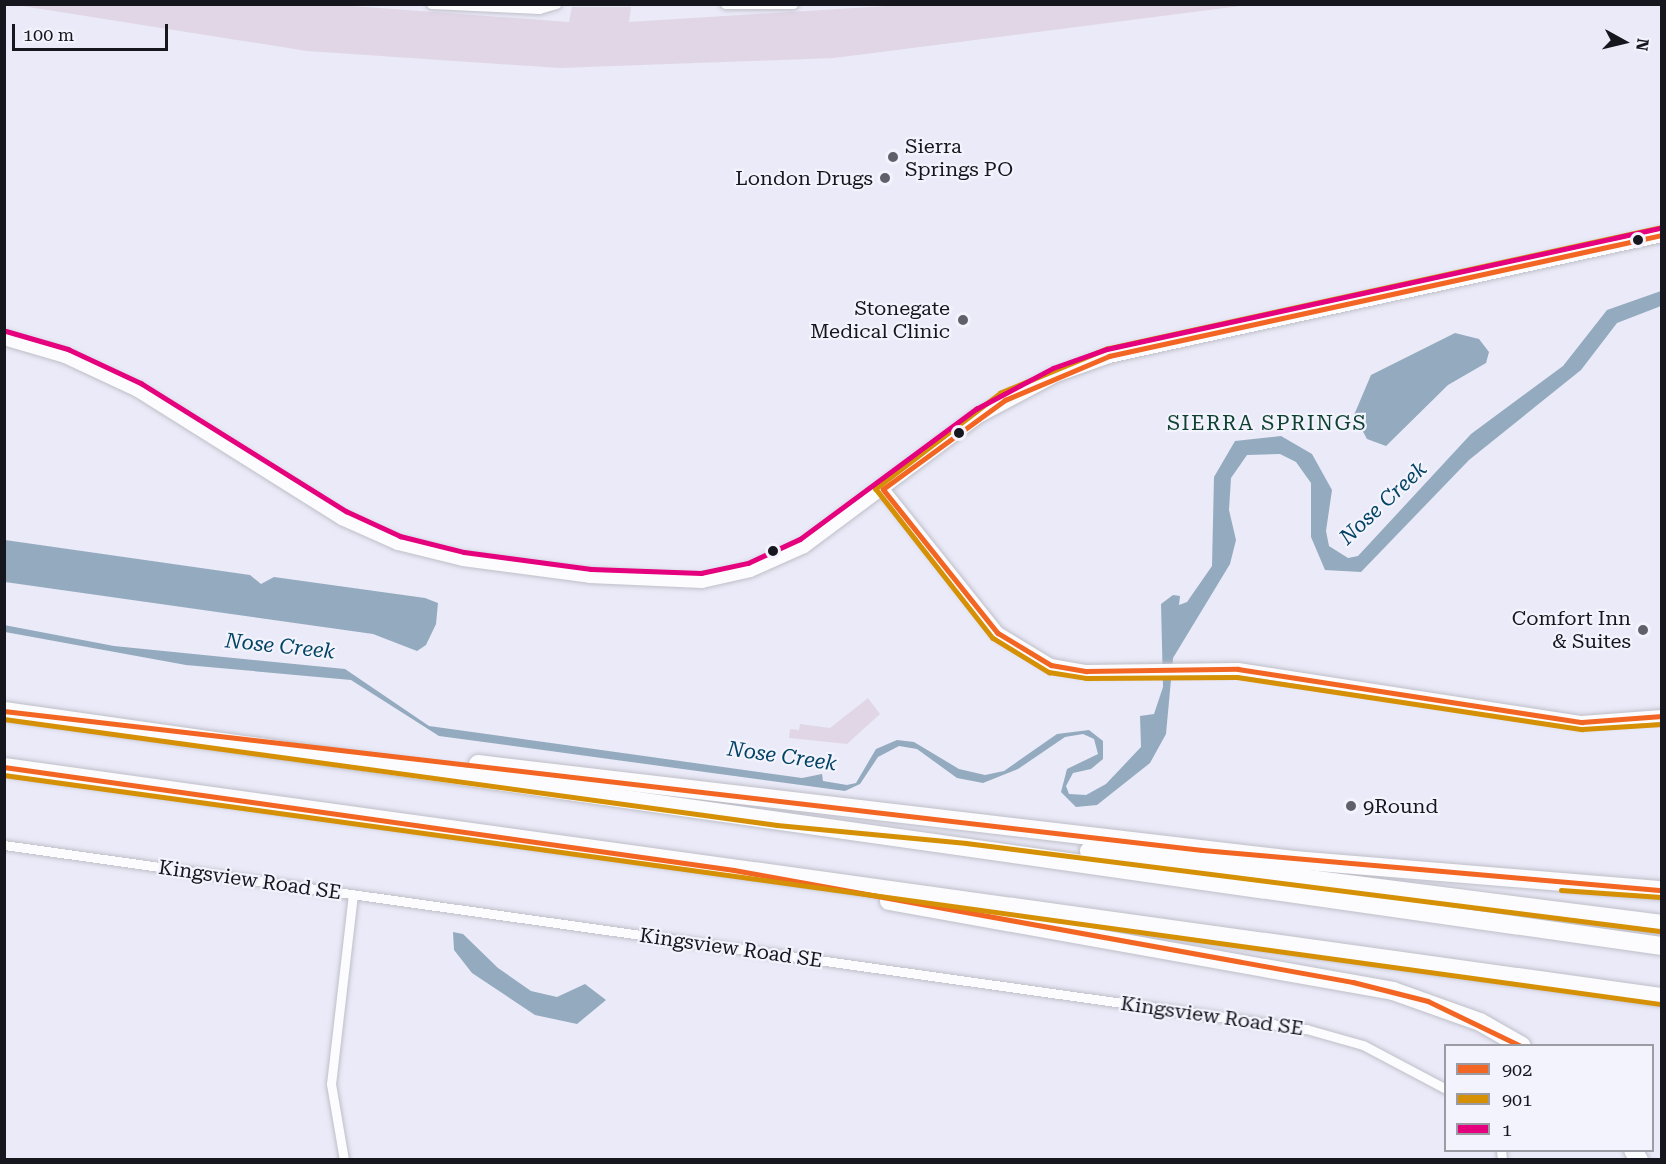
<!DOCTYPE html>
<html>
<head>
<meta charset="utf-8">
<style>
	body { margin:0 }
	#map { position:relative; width:1666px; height:1164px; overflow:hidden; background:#eaeaf8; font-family:"Roboto Serif",serif }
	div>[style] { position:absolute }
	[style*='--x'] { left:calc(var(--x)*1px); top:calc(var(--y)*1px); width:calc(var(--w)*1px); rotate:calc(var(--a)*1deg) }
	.green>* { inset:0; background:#e1d6e6 }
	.water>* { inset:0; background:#94abbf }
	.roads { filter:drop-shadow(0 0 2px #bfbfc9) drop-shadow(0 0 2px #bfbfc9) }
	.minor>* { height:9px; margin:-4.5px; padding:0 4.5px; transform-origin:4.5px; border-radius:4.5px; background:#fcfcfe }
	.tertiary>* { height:12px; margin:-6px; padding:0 6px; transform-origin:6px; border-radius:6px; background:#fcfcfe }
	.secondary>* { height:14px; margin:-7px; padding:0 7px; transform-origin:7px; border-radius:7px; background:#fcfcfe }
	.motorway>* { height:18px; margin:-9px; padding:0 9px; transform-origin:9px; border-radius:9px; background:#fcfcfe }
	.bus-1>* { height:4.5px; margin:-2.25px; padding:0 2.25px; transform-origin:2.25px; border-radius:2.25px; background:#f26522 }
	.bus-2>* { height:4.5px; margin:-2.25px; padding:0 2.25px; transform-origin:2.25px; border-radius:2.25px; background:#d59005 }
	.bus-3>* { height:4.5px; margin:-2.25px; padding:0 2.25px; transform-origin:2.25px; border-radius:2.25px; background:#e5007d }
	.dots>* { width:16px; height:16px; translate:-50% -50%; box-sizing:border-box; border:3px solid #f3f3fd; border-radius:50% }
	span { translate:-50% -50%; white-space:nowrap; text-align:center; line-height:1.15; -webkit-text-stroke:4.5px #f3f3fd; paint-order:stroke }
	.poi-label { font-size:20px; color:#16161f }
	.left { translate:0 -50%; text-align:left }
	.right { translate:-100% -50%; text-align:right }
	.street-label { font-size:20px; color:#16161f }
	.neighbourhood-label { font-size:21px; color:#0f4232; letter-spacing:1.5px }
	.water-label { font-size:21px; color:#034363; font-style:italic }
	.frame { position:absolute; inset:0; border:6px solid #16161f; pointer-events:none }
	.legend { position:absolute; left:1444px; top:1044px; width:210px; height:108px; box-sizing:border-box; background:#f3f3fd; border:2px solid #9b9ba4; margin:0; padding:8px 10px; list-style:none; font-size:18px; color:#16161f }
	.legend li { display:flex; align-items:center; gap:12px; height:30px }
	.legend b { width:30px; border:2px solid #9b9ba4 }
	.north { position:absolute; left:1594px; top:12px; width:60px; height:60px; -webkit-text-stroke:4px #f3f3fd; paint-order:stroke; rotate:98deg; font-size:16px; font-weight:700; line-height:24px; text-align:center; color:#16161f }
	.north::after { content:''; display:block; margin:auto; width:21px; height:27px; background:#16161f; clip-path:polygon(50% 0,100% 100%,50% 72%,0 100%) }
	.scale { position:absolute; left:12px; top:24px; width:156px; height:27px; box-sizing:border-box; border:3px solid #16161f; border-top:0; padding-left:8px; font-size:18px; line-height:21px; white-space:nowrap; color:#16161f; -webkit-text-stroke:4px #f3f3fd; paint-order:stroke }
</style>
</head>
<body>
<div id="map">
	<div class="green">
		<div style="clip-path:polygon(326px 4px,569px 22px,572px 7px,631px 7px,629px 22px,918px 4px,1248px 5px,834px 58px,560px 68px,307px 51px,16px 5px)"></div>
		<div style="clip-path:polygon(868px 698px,880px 714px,847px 744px,789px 738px,790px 729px,799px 730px,800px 724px,830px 728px)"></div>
	</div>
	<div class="water">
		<div style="clip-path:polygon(1661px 291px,1661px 306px,1617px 323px,1581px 370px,1469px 460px,1361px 572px,1325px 570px,1311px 537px,1311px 483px,1296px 462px,1280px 454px,1247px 455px,1231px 478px,1229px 510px,1236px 540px,1230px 564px,1173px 658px,1166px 734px,1150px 763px,1097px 805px,1076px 807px,1061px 792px,1067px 769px,1098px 754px,1094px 739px,1083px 734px,1065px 737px,1018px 769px,983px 783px,957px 778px,917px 749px,899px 746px,878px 757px,860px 784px,845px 791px,439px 736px,351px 680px,186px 665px,5px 632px,4px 625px,114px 646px,345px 669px,429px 726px,802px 778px,822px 774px,823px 781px,847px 785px,856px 783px,876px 749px,897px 740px,914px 742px,959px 769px,985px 775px,1004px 771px,1057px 734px,1089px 730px,1103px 741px,1103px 759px,1091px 769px,1073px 773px,1066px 786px,1069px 794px,1086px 795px,1106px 784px,1141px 747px,1140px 716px,1154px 714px,1163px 687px,1161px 604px,1173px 595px,1180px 596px,1179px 605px,1187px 602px,1212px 566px,1214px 477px,1235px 441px,1281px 436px,1312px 454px,1332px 490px,1326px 531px,1329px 546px,1348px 558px,1358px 556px,1471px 434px,1563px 366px,1607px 310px)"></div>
		<div style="clip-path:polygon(1455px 333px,1479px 339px,1489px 352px,1486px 363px,1448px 385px,1386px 446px,1367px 439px,1354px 415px,1371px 375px)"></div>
		<div style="clip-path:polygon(5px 540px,250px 575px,261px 584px,274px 577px,425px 598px,438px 603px,436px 624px,426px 645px,417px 651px,373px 634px,5px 582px)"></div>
		<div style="clip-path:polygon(453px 932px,463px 934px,498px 968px,531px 991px,557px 997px,585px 984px,606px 1000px,577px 1024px,535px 1015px,472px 973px,454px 950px)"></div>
	</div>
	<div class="roads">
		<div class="minor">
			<div style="--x:431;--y:4;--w:108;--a:2.7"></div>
			<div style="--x:539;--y:9;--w:18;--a:-16"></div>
			<div style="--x:725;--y:4;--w:68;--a:0"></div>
			<div style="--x:4;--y:845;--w:1315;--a:8.04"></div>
			<div style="--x:1306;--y:1029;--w:59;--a:15.7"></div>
			<div style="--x:1363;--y:1045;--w:94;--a:27.9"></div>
			<div style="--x:1501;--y:1150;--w:10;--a:84"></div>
			<div style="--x:344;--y:1160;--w:77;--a:-99.7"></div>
			<div style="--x:331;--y:1084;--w:191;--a:-83.4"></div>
		</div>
		<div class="tertiary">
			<div style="--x:883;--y:489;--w:184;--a:51.4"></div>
			<div style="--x:998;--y:633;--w:62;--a:31.1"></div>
			<div style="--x:1051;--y:665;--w:36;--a:10"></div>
			<div style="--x:1086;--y:671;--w:152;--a:-0.8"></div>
			<div style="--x:1238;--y:669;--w:348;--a:8.8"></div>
			<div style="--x:1582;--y:722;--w:80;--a:-4.3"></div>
		</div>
		<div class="secondary">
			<div style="--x:4;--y:338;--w:64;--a:16.4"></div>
			<div style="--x:65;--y:356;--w:81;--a:25"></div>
			<div style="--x:138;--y:390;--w:241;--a:32.1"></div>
			<div style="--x:342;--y:518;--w:61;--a:24.1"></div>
			<div style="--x:398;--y:543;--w:67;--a:13.8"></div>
			<div style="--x:463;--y:559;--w:128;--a:7.6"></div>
			<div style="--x:590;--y:576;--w:112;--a:2.6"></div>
			<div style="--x:702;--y:581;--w:49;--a:-12.9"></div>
			<div style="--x:750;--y:570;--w:59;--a:-24"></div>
			<div style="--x:804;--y:546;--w:219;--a:-36.7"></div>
			<div style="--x:980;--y:415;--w:86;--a:-27.8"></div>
			<div style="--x:1056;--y:375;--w:56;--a:-19.7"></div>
			<div style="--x:1109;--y:356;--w:566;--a:-12.34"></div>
		</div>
		<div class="motorway">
			<div style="--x:4;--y:711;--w:1675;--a:8.07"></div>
			<div style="--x:478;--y:764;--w:822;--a:6.71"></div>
			<div style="--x:1294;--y:860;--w:369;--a:4.7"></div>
			<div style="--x:4;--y:767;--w:1674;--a:7.9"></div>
			<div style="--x:1089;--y:851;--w:578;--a:7.26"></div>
			<div style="--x:889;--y:901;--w:512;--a:10.12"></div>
			<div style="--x:1393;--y:991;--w:92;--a:19.6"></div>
			<div style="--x:1480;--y:1022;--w:48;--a:29.7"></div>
			<div style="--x:1633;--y:1150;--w:12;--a:59"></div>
		</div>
	</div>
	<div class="bus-1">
		<div style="--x:883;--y:489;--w:184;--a:51.4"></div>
		<div style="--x:998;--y:633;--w:62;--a:31.1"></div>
		<div style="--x:1051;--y:665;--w:36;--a:10"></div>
		<div style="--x:1086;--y:671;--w:152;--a:-0.8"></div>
		<div style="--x:1238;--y:669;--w:348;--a:8.8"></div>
		<div style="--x:1582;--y:722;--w:80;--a:-4.3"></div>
		<div style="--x:883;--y:489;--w:151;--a:-36.1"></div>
		<div style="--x:1005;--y:400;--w:113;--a:-22.9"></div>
		<div style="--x:1109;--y:356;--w:566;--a:-12.34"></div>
		<div style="--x:4;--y:711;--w:1206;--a:6.62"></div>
		<div style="--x:1202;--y:850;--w:462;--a:5"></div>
		<div style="--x:4;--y:767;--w:737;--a:8.03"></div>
		<div style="--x:734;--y:870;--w:629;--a:10.26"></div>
		<div style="--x:1353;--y:982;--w:77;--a:14.2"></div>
		<div style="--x:1428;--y:1001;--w:103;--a:25.8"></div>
	</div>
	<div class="bus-2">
		<div style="--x:1660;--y:228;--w:566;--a:167.66"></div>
		<div style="--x:1107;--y:349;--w:115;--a:157.5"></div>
		<div style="--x:1001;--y:393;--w:158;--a:142.5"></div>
		<div style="--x:876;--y:489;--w:189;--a:51.9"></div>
		<div style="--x:993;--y:638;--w:66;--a:31.3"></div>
		<div style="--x:1049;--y:672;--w:37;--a:9"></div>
		<div style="--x:1086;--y:678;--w:151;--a:-0.4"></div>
		<div style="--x:1237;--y:677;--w:349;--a:8.6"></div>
		<div style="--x:1582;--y:729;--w:80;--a:-3.6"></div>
		<div style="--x:4;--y:719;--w:780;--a:7.81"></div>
		<div style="--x:777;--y:825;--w:190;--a:5.4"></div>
		<div style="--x:966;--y:843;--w:701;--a:7.22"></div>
		<div style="--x:4;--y:775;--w:1673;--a:7.87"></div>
		<div style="--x:1561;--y:890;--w:100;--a:4"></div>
	</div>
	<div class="bus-3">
		<div style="--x:6;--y:331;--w:65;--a:16.2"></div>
		<div style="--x:68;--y:349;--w:81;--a:25"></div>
		<div style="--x:141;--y:383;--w:242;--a:32"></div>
		<div style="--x:346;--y:511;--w:60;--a:24.8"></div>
		<div style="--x:400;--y:536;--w:66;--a:14"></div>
		<div style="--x:464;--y:552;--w:128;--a:7.6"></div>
		<div style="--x:591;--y:569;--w:110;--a:2.1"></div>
		<div style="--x:701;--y:573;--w:48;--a:-12"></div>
		<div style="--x:748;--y:563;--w:57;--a:-24.8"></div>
		<div style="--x:800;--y:539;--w:219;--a:-36.5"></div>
		<div style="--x:976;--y:409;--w:87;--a:-28"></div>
		<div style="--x:1053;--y:368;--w:57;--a:-19.4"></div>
		<div style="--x:1107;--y:349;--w:566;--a:-12.34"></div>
	</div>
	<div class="dots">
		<div style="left:893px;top:157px;background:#60606b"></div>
		<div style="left:885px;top:178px;background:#60606b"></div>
		<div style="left:1638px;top:240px;background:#16161f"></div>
		<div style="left:963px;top:320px;background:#60606b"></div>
		<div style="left:959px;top:433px;background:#16161f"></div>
		<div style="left:773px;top:551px;background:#16161f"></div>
		<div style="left:1643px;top:630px;background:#60606b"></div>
		<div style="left:1351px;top:806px;background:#60606b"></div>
	</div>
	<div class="poi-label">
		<span class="left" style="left:905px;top:158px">Sierra<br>Springs PO</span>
		<span class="right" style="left:873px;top:178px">London Drugs</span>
		<span class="right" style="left:950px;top:320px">Stonegate<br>Medical Clinic</span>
		<span class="right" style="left:1631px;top:630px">Comfort Inn<br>&amp; Suites</span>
		<span class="left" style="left:1363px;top:806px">9Round</span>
	</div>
	<div class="street-label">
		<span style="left:250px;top:880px;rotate:8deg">Kingsview Road SE</span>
		<span style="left:731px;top:948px;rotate:8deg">Kingsview Road SE</span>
		<span style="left:1212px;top:1016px;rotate:8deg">Kingsview Road SE</span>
	</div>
	<div class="neighbourhood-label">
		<span style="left:1267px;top:423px">SIERRA SPRINGS</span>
	</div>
	<div class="water-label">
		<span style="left:1383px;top:503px;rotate:-43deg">Nose Creek</span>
		<span style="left:280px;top:646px;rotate:6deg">Nose Creek</span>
		<span style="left:782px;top:756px;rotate:8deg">Nose Creek</span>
	</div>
	<div class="frame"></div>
	<ul class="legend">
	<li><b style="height:8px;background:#f26522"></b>902</li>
	<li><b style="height:8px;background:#d59005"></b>901</li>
	<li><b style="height:8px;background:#e5007d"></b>1</li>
	</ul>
	<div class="north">N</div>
	<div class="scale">100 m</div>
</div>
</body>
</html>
